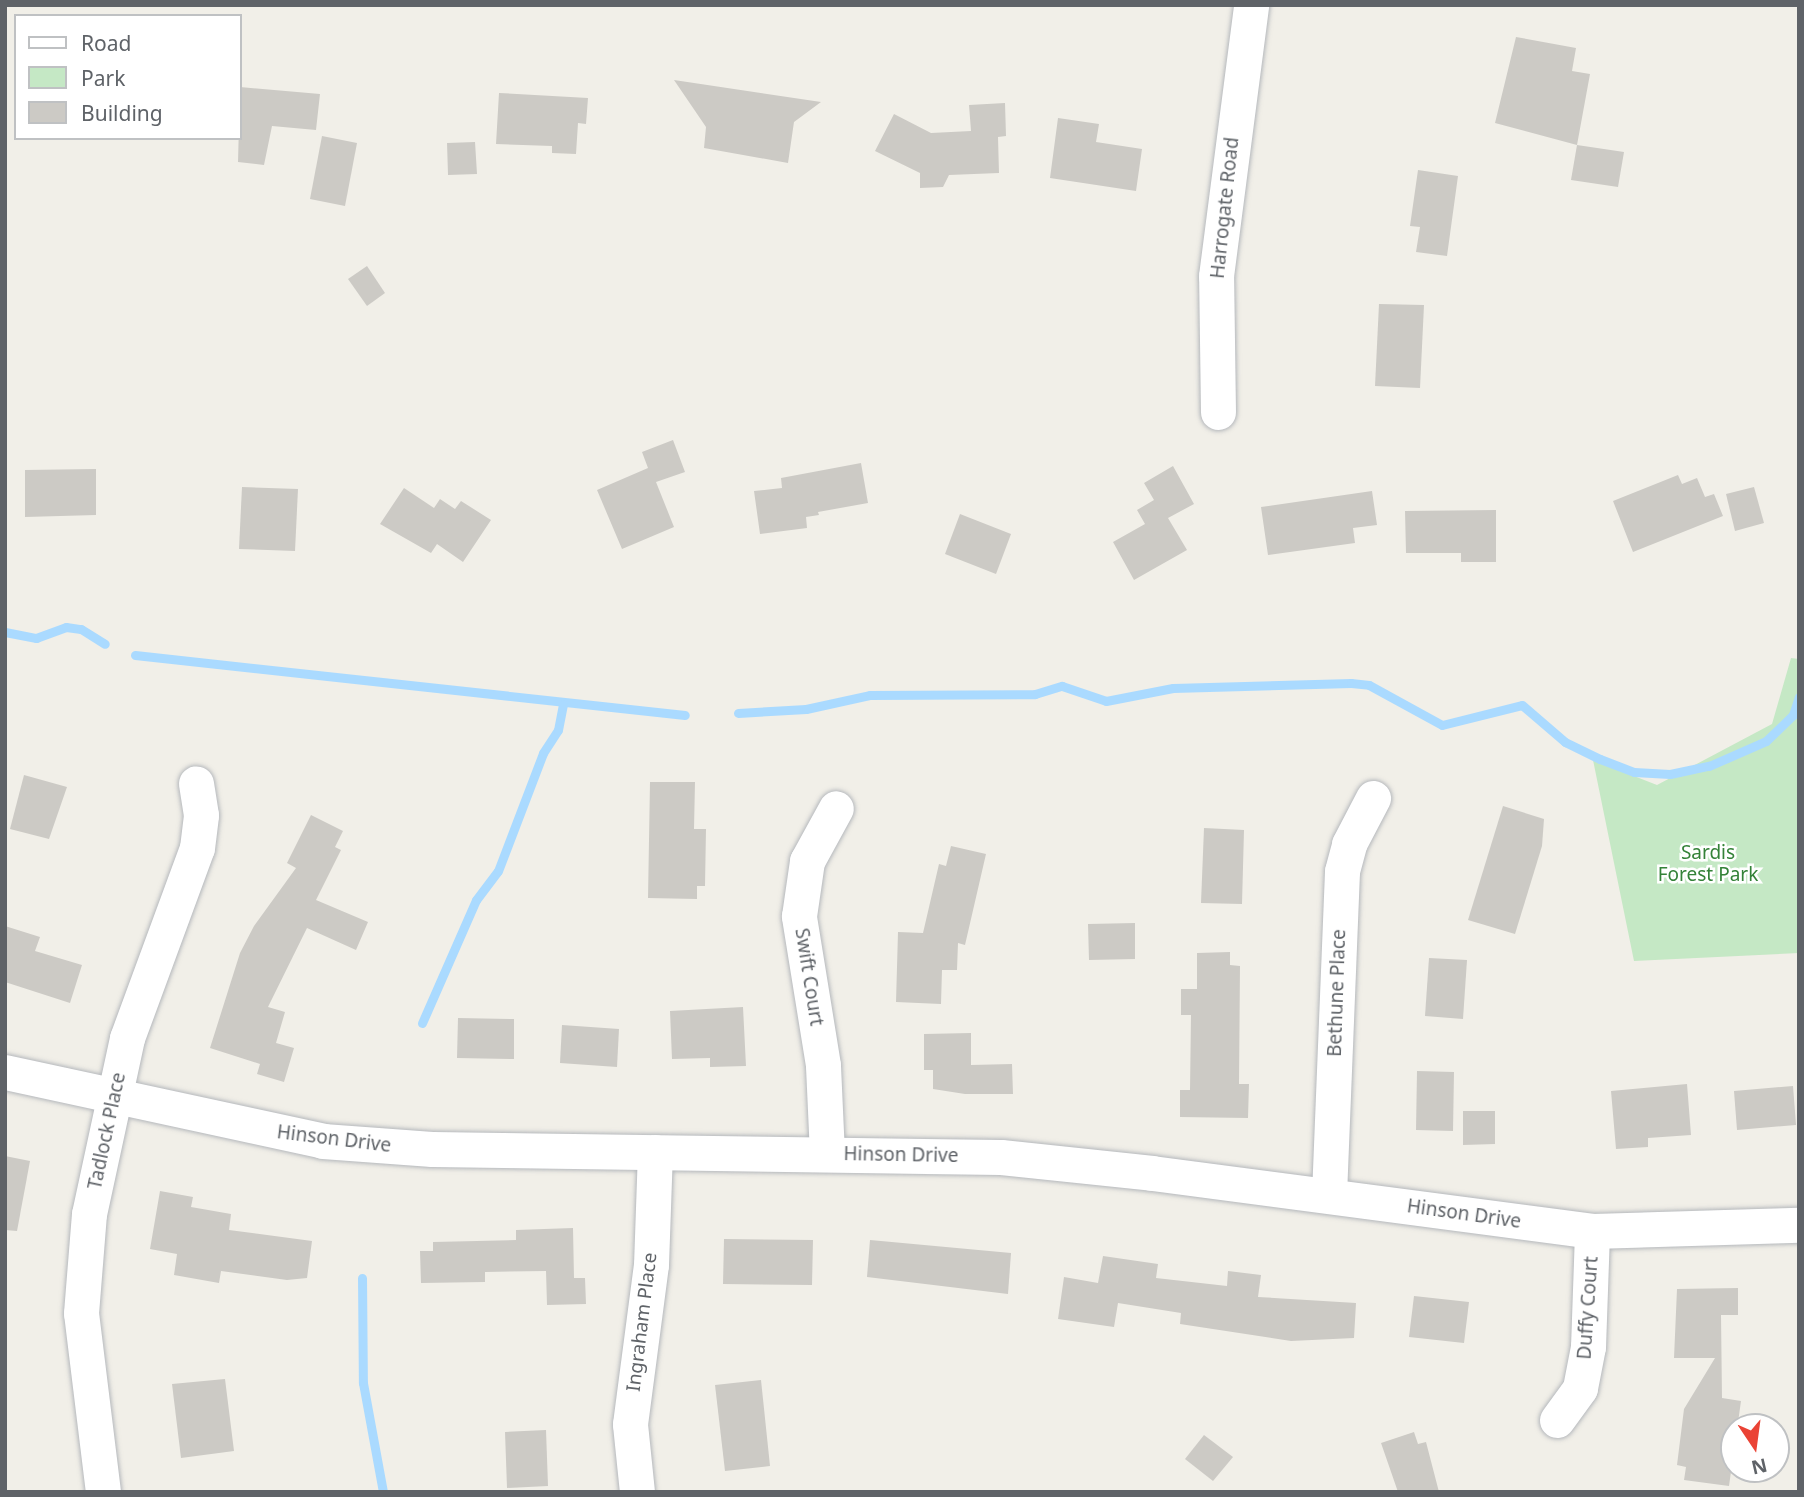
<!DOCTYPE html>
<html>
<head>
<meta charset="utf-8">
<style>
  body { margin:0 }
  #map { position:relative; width:1804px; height:1497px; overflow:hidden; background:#f1efe8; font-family:"Noto Sans",sans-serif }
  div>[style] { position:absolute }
  .green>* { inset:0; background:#c5e8c5 }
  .stream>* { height:9px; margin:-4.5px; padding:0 4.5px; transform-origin:4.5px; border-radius:4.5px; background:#aadaff }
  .building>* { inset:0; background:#cccac5 }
  .roads { filter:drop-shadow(0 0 2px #b5b8bc) drop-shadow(0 0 2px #b5b8bc) }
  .street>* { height:35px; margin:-17.5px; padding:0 17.5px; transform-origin:17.5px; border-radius:17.5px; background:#fff }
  span { translate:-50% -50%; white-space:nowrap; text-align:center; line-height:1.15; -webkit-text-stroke:5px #fff; paint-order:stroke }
  .street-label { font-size:19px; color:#5f6368 }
  .park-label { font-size:19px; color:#348238 }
  .frame { position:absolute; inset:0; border:7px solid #5f6368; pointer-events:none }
  .legend { position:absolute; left:14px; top:14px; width:228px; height:126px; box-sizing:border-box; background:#fff; border:2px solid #bfc1c3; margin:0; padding:9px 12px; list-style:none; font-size:21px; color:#5f6368 }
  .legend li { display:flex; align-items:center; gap:14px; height:35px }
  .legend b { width:35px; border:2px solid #bfc1c3 }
  .north { position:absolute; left:1720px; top:1413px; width:70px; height:70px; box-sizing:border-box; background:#fff; border:2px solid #bfc1c3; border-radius:50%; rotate:167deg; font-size:19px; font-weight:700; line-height:28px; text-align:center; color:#5f6368 }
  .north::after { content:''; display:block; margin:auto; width:24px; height:32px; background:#ea4335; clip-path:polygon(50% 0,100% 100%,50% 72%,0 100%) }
</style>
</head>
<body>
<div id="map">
  <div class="green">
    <i style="clip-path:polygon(1791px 658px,1799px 659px,1799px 953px,1634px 961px,1593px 760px,1657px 785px,1772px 724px)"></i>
  </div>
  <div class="stream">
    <i style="left:5px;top:632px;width:32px;rotate:11deg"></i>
    <i style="left:36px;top:638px;width:32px;rotate:-20deg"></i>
    <i style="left:66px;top:627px;width:15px;rotate:8deg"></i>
    <i style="left:81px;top:629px;width:28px;rotate:32deg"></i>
    <i style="left:135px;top:655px;width:553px;rotate:6.23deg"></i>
    <i style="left:738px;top:713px;width:68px;rotate:-3.4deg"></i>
    <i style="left:806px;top:709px;width:66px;rotate:-12.3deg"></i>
    <i style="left:870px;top:695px;width:165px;rotate:-0.3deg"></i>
    <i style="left:1035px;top:694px;width:28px;rotate:-17deg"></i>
    <i style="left:1062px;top:686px;width:46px;rotate:18.8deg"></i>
    <i style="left:1106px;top:701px;width:68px;rotate:-11deg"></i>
    <i style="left:1173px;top:688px;width:178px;rotate:-1.6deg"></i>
    <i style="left:1351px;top:683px;width:18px;rotate:6deg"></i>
    <i style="left:1369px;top:685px;width:83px;rotate:28.7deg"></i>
    <i style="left:1442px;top:725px;width:82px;rotate:-14deg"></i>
    <i style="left:1522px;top:705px;width:57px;rotate:40.7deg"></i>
    <i style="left:1565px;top:742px;width:39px;rotate:26deg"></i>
    <i style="left:1600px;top:759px;width:36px;rotate:21deg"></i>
    <i style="left:1634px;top:772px;width:36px;rotate:3deg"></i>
    <i style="left:1670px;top:774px;width:40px;rotate:-12deg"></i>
    <i style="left:1709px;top:766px;width:62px;rotate:-23.7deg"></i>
    <i style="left:1766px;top:741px;width:37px;rotate:-44deg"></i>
    <i style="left:1793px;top:715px;width:19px;rotate:-72deg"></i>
    <i style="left:422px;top:1023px;width:134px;rotate:-66.3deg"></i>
    <i style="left:476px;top:900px;width:36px;rotate:-53deg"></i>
    <i style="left:498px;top:871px;width:126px;rotate:-69.1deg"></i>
    <i style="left:543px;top:753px;width:27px;rotate:-57deg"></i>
    <i style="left:558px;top:730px;width:26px;rotate:-79deg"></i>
    <i style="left:362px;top:1278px;width:105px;rotate:89.5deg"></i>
    <i style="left:363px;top:1383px;width:111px;rotate:79.6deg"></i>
  </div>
  <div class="building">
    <i style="clip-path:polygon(1516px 37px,1576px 48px,1572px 71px,1590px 74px,1577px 145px,1495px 123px)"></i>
    <i style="clip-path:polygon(674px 80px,821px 102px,794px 122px,788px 163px,704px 148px,706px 127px)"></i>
    <i style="clip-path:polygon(240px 87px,320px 94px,316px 130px,272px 126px,264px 165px,238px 162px)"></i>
    <i style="clip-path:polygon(499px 93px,588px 98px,586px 124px,578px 123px,576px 154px,552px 153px,552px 146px,496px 144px)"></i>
    <i style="clip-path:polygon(1005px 103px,1006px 136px,998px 137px,999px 173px,949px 175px,943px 187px,920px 188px,920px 173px,875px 151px,894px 114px,931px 133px,971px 131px,969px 105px)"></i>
    <i style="clip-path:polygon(1058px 118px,1099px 124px,1096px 142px,1142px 149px,1136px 191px,1050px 178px)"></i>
    <i style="clip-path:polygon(322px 136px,357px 143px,345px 206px,310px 199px)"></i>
    <i style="clip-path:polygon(475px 142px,477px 174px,448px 175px,447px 143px)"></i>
    <i style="clip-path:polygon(1577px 145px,1624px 152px,1618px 187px,1571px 180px)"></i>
    <i style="clip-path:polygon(1418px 170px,1458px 176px,1447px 256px,1416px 252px,1420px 227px,1410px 226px)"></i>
    <i style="clip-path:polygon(367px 266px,385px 293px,367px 306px,348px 279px)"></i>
    <i style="clip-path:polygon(1379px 304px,1424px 305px,1420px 388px,1375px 386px)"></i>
    <i style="clip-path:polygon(673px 440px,685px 472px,656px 482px,674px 527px,622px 549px,597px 490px,648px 468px,642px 452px)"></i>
    <i style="clip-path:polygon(861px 463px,868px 503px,818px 512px,819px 515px,806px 517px,807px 528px,760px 534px,754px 491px,782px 488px,781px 478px)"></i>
    <i style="clip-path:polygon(1173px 466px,1194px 504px,1168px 518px,1187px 550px,1134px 580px,1113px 542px,1145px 524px,1137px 510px,1154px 500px,1144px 483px)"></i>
    <i style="clip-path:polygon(96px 469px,96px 515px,25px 517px,25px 470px)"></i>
    <i style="clip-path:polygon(1678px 475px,1682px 484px,1697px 478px,1705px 497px,1714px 494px,1723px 516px,1633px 552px,1613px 501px)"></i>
    <i style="clip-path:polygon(242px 487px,298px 489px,295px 551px,239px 549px)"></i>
    <i style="clip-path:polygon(1754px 487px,1764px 523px,1735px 531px,1726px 494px)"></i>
    <i style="clip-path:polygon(404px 488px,434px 508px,440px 499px,455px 509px,461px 501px,491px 520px,463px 562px,437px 544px,431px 553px,380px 524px)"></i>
    <i style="clip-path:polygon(1372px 491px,1377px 525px,1353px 528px,1355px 543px,1268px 555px,1261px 507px)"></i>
    <i style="clip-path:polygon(1496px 510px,1496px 562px,1461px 562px,1461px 553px,1406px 553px,1405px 511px)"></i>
    <i style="clip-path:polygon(960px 514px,1011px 534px,996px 574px,945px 554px)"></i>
    <i style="clip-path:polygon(24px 775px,67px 787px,49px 839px,10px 829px)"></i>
    <i style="clip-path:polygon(650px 782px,695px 782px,694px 829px,706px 829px,705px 886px,697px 886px,697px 899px,648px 898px)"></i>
    <i style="clip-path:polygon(1503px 806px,1544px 819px,1542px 846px,1515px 934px,1468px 920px)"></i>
    <i style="clip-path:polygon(311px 815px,343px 831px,335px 847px,341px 850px,316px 900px,368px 922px,356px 950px,307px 928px,268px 1007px,285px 1012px,276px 1043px,294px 1048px,284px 1082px,257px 1074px,260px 1064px,210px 1048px,240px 953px,254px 926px,296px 868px,287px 863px)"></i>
    <i style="clip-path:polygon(1204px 828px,1244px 830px,1242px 904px,1201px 903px)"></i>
    <i style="clip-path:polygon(951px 846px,986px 854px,965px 945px,958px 943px,957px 970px,942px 970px,941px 1004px,896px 1002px,898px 932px,923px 933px,939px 864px,946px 866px)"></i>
    <i style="clip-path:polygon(1135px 923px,1135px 959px,1089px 960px,1088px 924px)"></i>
    <i style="clip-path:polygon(5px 926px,40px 937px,35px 951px,82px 965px,70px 1003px,5px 982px)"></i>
    <i style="clip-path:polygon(1230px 952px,1230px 965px,1240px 966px,1239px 1084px,1249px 1084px,1248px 1118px,1180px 1117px,1180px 1090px,1190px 1090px,1191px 1015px,1181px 1015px,1181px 989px,1197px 989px,1197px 953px)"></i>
    <i style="clip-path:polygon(1429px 958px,1467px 960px,1463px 1019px,1425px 1016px)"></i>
    <i style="clip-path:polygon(743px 1007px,746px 1066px,710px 1067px,710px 1058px,672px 1059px,670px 1011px)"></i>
    <i style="clip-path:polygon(458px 1018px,514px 1019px,514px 1059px,457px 1058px)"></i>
    <i style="clip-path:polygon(562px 1025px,619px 1029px,617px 1067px,560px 1063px)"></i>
    <i style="clip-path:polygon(971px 1033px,971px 1065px,1012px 1064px,1013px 1094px,965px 1094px,933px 1089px,933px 1070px,924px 1070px,924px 1034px)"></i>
    <i style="clip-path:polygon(1417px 1071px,1454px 1072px,1453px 1131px,1416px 1130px)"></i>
    <i style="clip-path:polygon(1687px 1084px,1691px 1135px,1648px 1138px,1648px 1147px,1616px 1149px,1611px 1091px)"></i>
    <i style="clip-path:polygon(1793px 1086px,1796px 1125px,1737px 1130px,1734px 1091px)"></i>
    <i style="clip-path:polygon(1463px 1111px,1495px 1111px,1495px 1144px,1463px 1145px)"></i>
    <i style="clip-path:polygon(5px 1156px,30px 1161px,17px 1231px,5px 1230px)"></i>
    <i style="clip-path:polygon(160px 1191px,193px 1197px,191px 1207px,231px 1214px,229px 1230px,312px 1241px,307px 1278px,287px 1280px,221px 1271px,219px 1283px,174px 1275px,177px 1254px,150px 1249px)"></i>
    <i style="clip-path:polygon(573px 1228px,574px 1278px,585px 1278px,586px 1304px,547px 1305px,546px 1271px,485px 1272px,485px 1282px,421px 1283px,420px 1251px,433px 1251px,433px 1242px,516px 1240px,516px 1230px)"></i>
    <i style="clip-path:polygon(724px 1239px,813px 1240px,812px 1285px,723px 1284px)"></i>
    <i style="clip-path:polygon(870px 1240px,1011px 1253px,1008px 1294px,867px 1277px)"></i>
    <i style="clip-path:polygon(1103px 1256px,1158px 1264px,1156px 1278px,1227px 1286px,1228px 1271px,1261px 1275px,1258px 1297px,1356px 1303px,1354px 1338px,1291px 1341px,1180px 1324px,1181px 1313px,1118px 1303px,1114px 1327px,1058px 1319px,1064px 1277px,1098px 1283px)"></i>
    <i style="clip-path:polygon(1738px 1288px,1738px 1315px,1721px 1315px,1722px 1398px,1741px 1401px,1729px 1486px,1684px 1480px,1686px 1467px,1677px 1465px,1684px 1409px,1715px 1358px,1674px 1358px,1677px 1289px)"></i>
    <i style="clip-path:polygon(1414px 1296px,1469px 1302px,1464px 1343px,1409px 1337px)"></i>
    <i style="clip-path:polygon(225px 1379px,234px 1451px,181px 1458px,172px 1384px)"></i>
    <i style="clip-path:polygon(761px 1380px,770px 1466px,725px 1471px,715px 1385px)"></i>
    <i style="clip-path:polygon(546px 1430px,548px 1486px,507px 1488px,505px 1432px)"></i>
    <i style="clip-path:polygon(1414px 1432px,1418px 1444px,1426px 1442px,1439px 1492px,1398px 1492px,1381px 1443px)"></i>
    <i style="clip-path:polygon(1204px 1435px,1233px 1457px,1213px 1481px,1185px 1459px)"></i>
  </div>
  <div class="roads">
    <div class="street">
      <i style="left:1218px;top:412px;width:136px;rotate:-90.8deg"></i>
      <i style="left:1216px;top:276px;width:273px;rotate:-82.6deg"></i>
      <i style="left:5px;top:1072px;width:325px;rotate:12.2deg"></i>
      <i style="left:323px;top:1141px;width:109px;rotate:4.2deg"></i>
      <i style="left:432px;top:1149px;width:569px;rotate:0.81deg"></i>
      <i style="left:1001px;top:1157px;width:152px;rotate:6deg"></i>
      <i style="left:1152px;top:1173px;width:444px;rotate:7.5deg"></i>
      <i style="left:1592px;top:1231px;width:207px;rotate:-1.7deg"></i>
      <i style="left:827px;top:1154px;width:89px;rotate:-92.6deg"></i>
      <i style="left:823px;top:1065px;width:151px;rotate:-99.2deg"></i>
      <i style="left:799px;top:916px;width:56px;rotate:-81.7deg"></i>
      <i style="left:807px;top:861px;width:60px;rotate:-61.3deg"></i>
      <i style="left:1329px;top:1195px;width:324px;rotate:-87.7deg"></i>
      <i style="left:1342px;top:871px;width:28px;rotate:-75deg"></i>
      <i style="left:1349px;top:844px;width:52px;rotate:-62.4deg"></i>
      <i style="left:1557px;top:1420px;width:39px;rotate:-54deg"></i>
      <i style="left:1580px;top:1388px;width:42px;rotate:-79deg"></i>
      <i style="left:1588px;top:1347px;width:116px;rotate:-88deg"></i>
      <i style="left:103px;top:1492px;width:180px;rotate:-97deg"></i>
      <i style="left:81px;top:1313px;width:99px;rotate:-85.4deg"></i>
      <i style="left:89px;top:1214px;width:180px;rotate:-77.8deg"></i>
      <i style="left:127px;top:1038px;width:202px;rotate:-69.8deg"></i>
      <i style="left:197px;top:848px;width:33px;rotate:-83deg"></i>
      <i style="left:201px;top:815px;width:32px;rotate:-99deg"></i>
      <i style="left:637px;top:1492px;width:68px;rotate:-95.9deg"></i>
      <i style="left:630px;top:1424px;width:160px;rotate:-82.5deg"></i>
      <i style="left:651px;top:1265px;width:113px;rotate:-88deg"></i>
    </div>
  </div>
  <div class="street-label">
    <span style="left:1225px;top:208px;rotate:-84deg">Harrogate Road</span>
    <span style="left:809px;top:977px;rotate:81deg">Swift Court</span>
    <span style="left:1337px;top:993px;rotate:-88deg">Bethune Place</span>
    <span style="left:107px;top:1131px;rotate:-78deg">Tadlock Place</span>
    <span style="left:334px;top:1139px;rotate:7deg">Hinson Drive</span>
    <span style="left:901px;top:1155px;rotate:1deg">Hinson Drive</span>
    <span style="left:1464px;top:1214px;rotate:8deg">Hinson Drive</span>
    <span style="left:1588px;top:1308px;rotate:-86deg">Duffy Court</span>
    <span style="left:642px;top:1322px;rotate:-83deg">Ingraham Place</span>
  </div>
  <div class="park-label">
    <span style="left:1708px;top:864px">Sardis<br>Forest Park</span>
  </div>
  <div class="frame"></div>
  <ul class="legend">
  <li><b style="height:9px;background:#fff"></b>Road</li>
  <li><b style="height:19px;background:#c5e8c5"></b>Park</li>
  <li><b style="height:19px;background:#cccac5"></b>Building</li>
  </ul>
  <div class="north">N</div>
</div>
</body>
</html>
